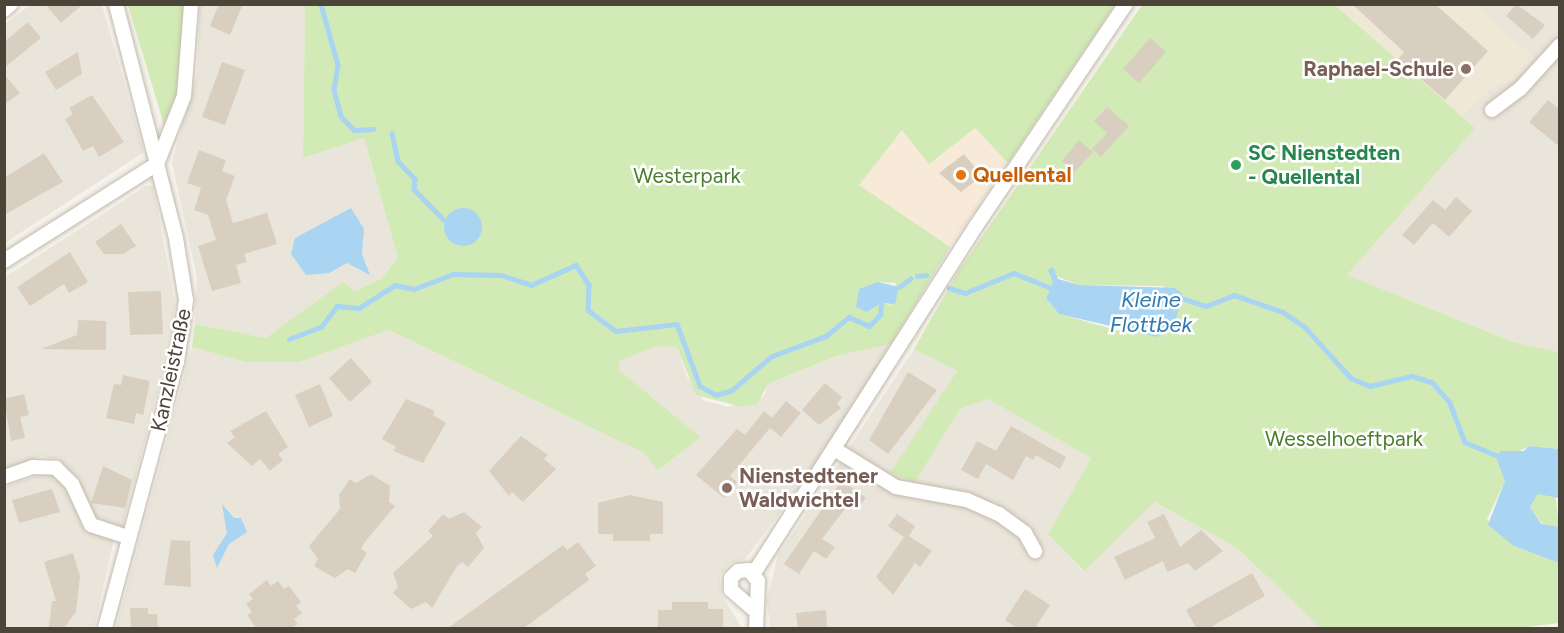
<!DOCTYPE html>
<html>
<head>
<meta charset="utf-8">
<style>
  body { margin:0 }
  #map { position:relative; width:1564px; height:633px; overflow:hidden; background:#f6f3ec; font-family:Figtree,sans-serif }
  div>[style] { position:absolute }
  .residential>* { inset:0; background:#eae5da }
  .commercial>* { inset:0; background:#f7ead8 }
  .education>* { inset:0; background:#efe8d6 }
  .green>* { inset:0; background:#d2eab5 }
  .water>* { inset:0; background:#a9d4f2 }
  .round { border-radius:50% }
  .stream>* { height:4.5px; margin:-2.25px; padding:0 2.25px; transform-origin:2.25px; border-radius:2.25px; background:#a9d4f2 }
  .building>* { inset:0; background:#d8cfc1 }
  .roads { filter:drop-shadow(0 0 2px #c2bbae) drop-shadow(0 0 2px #c2bbae) }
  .minor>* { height:14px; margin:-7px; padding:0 7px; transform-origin:7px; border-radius:7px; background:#fff }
  .dots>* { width:16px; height:16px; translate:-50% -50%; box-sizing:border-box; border:3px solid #fff; border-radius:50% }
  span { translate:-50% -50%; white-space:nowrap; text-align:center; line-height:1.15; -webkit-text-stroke:5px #fff; paint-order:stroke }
  .education-label { font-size:21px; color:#785e54; font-weight:700 }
  .right { translate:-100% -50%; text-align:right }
  .left { translate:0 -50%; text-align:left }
  .leisure-label { font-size:21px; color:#27864d; font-weight:700 }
  .food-label { font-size:21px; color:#c56008; font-weight:700 }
  .park-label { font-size:21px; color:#4a7f2a }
  .street-label { font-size:21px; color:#4b4439 }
  .water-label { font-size:22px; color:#2e7ab2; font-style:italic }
  .frame { position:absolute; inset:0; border:6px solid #4b4439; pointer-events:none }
</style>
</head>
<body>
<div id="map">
  <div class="residential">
    <i style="clip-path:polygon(30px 5px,102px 5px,144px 152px,5px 243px,4px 25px)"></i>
    <i style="clip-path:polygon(200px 5px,305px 5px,303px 158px,364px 138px,398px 258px,381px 279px,301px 314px,266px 338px,195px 324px,197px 278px,172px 163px,197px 74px)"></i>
    <i style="clip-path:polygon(1476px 5px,1559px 5px,1559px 352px,1513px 342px,1346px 275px,1474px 128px,1461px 116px,1495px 84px,1513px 81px,1533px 58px)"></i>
    <i style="clip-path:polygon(146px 186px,153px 186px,175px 303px,170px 346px,122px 527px,92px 516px,79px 482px,59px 459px,41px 456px,5px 470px,5px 277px)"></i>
    <i style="clip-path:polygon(389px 330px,644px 453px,659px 471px,699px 437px,619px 370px,619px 361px,657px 345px,677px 347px,687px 377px,703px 400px,728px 407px,764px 396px,768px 384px,836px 356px,891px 344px,823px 456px,745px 559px,730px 563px,720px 576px,721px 594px,742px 628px,116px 628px,192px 347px,245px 362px,299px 362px)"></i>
    <i style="clip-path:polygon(914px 349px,957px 371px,890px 474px,915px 481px,960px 409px,988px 399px,1091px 458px,1048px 534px,1083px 571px,1155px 502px,1237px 548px,1321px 628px,770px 628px,767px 600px,778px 556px)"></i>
    <i style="clip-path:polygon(42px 474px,53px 474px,66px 486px,87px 530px,114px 539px,94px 628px,5px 628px,5px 487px)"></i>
  </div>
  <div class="commercial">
    <i style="clip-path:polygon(975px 128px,1008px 163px,950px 247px,858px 185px,902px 129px)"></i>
  </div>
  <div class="education">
    <i style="clip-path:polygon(1335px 5px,1476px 5px,1534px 58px,1513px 81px,1495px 84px,1461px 116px)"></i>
  </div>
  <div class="green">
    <i style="clip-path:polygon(128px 5px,185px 5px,179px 91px,164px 125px)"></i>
    <i style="clip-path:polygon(evenodd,305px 5px,1115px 5px,1008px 163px,975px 128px,929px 164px,902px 130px,859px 185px,950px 247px,891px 344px,836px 356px,768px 384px,757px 404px,742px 407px,696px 395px,677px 347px,657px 346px,619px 361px,619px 370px,700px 437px,658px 471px,644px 453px,389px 330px,299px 362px,245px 362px,192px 347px,195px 324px,266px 338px,343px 282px,354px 291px,381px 279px,398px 258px,364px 138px,303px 158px,305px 5px,878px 282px,896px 283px,890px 305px,881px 303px,867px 312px,878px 282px)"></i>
    <i style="clip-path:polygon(evenodd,1142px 5px,1335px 5px,1475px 128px,1347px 275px,1513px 342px,1559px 352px,1559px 449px,1530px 446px,1516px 452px,1503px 466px,1505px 481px,1487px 519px,1514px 546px,1559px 563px,1559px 623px,1518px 628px,1321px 628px,1237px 548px,1155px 502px,1084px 571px,1048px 534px,1091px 458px,988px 399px,960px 409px,915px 482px,890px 473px,957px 371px,914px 349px,958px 272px,1142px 5px,1056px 276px,1079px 285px,1164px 286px,1134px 335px,1059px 314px,1046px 298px,1056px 276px)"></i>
    <i style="clip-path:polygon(1555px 493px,1559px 527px,1553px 528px,1542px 524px,1530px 507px,1538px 494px)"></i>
  </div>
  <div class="water">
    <i class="round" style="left:444px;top:208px;width:38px;height:38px"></i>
    <i style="clip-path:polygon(351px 208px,364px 229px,362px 254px,370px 275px,347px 263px,329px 273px,306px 275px,291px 254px,295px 238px)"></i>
    <i style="clip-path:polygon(1053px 267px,1058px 279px,1079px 285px,1175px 288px,1182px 294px,1176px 320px,1158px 337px,1059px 314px,1046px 298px,1053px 282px,1048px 270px)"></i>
    <i style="clip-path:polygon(878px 282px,899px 287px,895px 304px,881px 303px,867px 312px,856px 307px,859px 289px)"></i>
    <i style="clip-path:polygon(1529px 446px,1559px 449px,1559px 498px,1538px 494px,1530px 507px,1541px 524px,1559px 527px,1559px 563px,1514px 546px,1488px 525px,1505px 481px,1497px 460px,1500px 451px,1524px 451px)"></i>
    <i style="clip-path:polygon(222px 504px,234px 518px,241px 518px,247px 532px,229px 544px,217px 568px,213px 555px,227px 533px)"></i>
  </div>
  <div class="stream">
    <i style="left:321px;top:4px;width:63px;rotate:74.4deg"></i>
    <i style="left:338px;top:65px;width:25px;rotate:99deg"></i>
    <i style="left:334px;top:90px;width:27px;rotate:75deg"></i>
    <i style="left:341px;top:116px;width:19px;rotate:47deg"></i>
    <i style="left:354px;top:130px;width:19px;rotate:-3deg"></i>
    <i style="left:392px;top:133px;width:29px;rotate:78deg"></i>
    <i style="left:398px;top:161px;width:25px;rotate:47deg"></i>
    <i style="left:415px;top:179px;width:10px;rotate:96deg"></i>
    <i style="left:414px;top:189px;width:43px;rotate:45.9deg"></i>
    <i style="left:917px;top:276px;width:9px;rotate:-6deg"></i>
    <i style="left:899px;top:287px;width:14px;rotate:-36deg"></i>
    <i style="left:949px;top:288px;width:17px;rotate:17deg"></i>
    <i style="left:965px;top:293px;width:53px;rotate:-22.2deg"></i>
    <i style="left:1014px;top:273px;width:37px;rotate:22deg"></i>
    <i style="left:1181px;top:298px;width:26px;rotate:18deg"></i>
    <i style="left:1206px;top:306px;width:30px;rotate:-21deg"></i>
    <i style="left:1234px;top:295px;width:52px;rotate:19.1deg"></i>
    <i style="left:1283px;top:312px;width:25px;rotate:34deg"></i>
    <i style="left:1304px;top:326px;width:70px;rotate:47.9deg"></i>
    <i style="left:1351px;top:378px;width:21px;rotate:23deg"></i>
    <i style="left:1370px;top:386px;width:43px;rotate:-13.4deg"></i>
    <i style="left:1412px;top:376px;width:21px;rotate:17deg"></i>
    <i style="left:1432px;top:382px;width:28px;rotate:49deg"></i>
    <i style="left:1450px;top:403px;width:42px;rotate:69deg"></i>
    <i style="left:1465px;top:442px;width:36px;rotate:23deg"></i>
    <i style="left:289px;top:339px;width:34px;rotate:-21deg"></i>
    <i style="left:321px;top:327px;width:26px;rotate:-53deg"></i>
    <i style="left:337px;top:306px;width:22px;rotate:5deg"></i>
    <i style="left:359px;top:308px;width:43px;rotate:-32.6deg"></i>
    <i style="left:395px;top:285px;width:19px;rotate:12deg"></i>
    <i style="left:414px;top:289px;width:42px;rotate:-21deg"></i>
    <i style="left:453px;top:274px;width:48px;rotate:1.2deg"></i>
    <i style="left:501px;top:275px;width:32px;rotate:18deg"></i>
    <i style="left:531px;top:285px;width:49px;rotate:-24deg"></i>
    <i style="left:576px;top:265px;width:24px;rotate:57deg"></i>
    <i style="left:589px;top:285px;width:25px;rotate:92deg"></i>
    <i style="left:588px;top:310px;width:35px;rotate:37deg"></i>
    <i style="left:616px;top:331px;width:61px;rotate:-6.5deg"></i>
    <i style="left:677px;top:324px;width:66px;rotate:69.6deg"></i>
    <i style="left:700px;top:386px;width:18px;rotate:29deg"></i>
    <i style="left:716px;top:395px;width:17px;rotate:-17deg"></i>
    <i style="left:732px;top:390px;width:52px;rotate:-40.4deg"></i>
    <i style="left:772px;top:356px;width:58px;rotate:-20.3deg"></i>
    <i style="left:826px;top:336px;width:30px;rotate:-40deg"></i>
    <i style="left:849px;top:317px;width:22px;rotate:24deg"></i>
    <i style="left:869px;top:326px;width:16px;rotate:-45deg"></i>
    <i style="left:880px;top:315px;width:12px;rotate:-85deg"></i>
  </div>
  <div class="building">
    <i style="clip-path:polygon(45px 4px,83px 4px,61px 23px)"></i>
    <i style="clip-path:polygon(219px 4px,243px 4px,230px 35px,210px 26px)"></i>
    <i style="clip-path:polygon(1352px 4px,1435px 4px,1488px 51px,1445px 100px,1398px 59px,1404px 52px)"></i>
    <i style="clip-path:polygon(1516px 4px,1545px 25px,1533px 39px,1506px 16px)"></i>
    <i style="clip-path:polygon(28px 22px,41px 38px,4px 68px,4px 42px)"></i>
    <i style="clip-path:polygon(1150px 38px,1166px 52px,1139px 83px,1123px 69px)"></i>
    <i style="clip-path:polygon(78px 52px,82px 74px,56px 90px,45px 72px)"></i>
    <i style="clip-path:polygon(222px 62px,245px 70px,225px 125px,202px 117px)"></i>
    <i style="clip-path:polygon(4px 74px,20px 93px,4px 105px)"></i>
    <i style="clip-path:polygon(92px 95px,124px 142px,99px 157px,93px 146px,83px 151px,65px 119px,73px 114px,69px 108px)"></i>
    <i style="clip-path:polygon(1548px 100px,1560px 109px,1560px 147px,1529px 122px)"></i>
    <i style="clip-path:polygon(1107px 107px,1129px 126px,1101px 157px,1092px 149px,1107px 133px,1094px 121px)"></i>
    <i style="clip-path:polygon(1079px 140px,1093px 152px,1075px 172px,1062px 161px)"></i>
    <i style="clip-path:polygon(199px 150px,226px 160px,222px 171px,235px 176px,226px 200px,233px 223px,267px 213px,277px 244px,244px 254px,247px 262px,236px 265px,241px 283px,212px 291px,198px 246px,216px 240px,208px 215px,194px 210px,201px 188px,187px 183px)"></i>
    <i style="clip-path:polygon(44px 153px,63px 182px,4px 215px,4px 178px)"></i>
    <i style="clip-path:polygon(964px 154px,982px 176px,961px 192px,939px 173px)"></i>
    <i style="clip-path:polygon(1456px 197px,1472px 211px,1449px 237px,1433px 223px,1414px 245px,1402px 235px,1433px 200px,1445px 210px)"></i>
    <i style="clip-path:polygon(121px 224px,136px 246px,123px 254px,104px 254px,95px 242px)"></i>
    <i style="clip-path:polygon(70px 252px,88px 282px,69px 293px,64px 284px,30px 306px,17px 287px)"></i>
    <i style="clip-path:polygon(161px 291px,163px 334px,130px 335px,128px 292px)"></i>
    <i style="clip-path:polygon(78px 320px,106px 321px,106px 350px,41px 349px,77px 335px)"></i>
    <i style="clip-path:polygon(351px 358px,372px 382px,350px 402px,329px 378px)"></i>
    <i style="clip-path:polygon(908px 372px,937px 390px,888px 454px,869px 440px)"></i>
    <i style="clip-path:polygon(123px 375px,150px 381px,143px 415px,136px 413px,134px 424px,106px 418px,114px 384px,121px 385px)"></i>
    <i style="clip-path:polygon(825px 383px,842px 397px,837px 404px,841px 408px,819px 425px,802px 410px)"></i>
    <i style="clip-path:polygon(320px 384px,333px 416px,309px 427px,295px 395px)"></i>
    <i style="clip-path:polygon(24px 394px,29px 415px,20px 417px,25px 438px,11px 441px,4px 399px)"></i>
    <i style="clip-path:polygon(406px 399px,435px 411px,433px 415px,446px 423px,423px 463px,393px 451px,396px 447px,382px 439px)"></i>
    <i style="clip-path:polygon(786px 401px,801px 413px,781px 437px,770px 428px,730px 476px,737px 482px,724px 498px,696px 475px,737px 429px,745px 435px,764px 411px,772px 418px)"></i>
    <i style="clip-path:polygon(266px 411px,288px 447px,278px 454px,283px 460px,270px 471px,260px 459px,252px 466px,227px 443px,235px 437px,230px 431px)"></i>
    <i style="clip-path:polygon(1011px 426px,1066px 457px,1060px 469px,1036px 455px,1033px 460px,1026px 456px,1013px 480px,986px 464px,978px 479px,961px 470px,977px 441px,996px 451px)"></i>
    <i style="clip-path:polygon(521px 436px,548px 455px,544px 459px,556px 469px,523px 502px,512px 492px,509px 496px,489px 471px)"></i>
    <i style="clip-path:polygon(103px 466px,132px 480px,125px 508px,91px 503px)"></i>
    <i style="clip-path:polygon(371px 474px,390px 486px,389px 502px,395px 506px,364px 543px,361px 549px,367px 553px,355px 573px,348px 569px,335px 578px,314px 566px,318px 559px,309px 546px,340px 509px,339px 495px,350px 479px,356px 483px)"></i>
    <i style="clip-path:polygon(842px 480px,866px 498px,858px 507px,851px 501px,822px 539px,835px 547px,826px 559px,814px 551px,799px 574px,784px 564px)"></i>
    <i style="clip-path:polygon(52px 489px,60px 512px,19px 523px,12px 500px)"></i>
    <i style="clip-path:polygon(752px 492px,764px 501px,756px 511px,744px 502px)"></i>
    <i style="clip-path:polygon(630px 495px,663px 502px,663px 534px,650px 534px,650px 541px,613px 541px,613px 534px,598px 534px,598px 503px)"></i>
    <i style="clip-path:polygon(464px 512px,482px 527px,476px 533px,484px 548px,468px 567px,462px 562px,457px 566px,432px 608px,426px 602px,411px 609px,393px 593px,398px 587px,393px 573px,433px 536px,428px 531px,443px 514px,449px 519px)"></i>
    <i style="clip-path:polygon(897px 514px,915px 526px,909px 536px,932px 551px,920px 567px,915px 563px,893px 595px,876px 577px,904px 537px,888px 526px)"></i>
    <i style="clip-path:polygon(1164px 514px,1180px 547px,1201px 530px,1223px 551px,1195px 571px,1188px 563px,1167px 572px,1163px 561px,1125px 580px,1114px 557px,1155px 538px,1147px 522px)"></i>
    <i style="clip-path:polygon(171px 540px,190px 541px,191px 587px,164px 585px)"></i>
    <i style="clip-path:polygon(578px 542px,596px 566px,585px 574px,589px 580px,524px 628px,448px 628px,563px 545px,567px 550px)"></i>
    <i style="clip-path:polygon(73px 553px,80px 576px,76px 612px,64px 628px,49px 627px,52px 601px,56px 601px,44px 562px)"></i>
    <i style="clip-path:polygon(1252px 573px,1265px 596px,1209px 628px,1196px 628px,1186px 610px)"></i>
    <i style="clip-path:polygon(267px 580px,271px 586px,278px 581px,284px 589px,289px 586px,301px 602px,296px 606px,302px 613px,294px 619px,298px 624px,291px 628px,256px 628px,247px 615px,252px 612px,246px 604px,253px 599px,249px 594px)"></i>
    <i style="clip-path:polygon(1025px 589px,1050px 605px,1035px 628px,1017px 628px,1005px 620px)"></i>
    <i style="clip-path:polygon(672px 602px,708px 602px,708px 609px,723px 609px,723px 628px,658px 628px,658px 610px,672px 610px)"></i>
    <i style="clip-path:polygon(130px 608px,148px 608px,148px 614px,157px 614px,158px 628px,131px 628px)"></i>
    <i style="clip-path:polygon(826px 610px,827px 628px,798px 628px,796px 613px)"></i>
  </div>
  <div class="roads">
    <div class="minor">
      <i style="left:4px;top:10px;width:9px;rotate:-41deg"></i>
      <i style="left:1492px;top:110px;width:35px;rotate:-37deg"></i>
      <i style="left:1520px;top:89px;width:59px;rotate:-47.7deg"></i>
      <i style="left:4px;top:261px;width:181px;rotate:-32.4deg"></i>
      <i style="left:157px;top:164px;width:73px;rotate:-68.3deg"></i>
      <i style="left:184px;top:96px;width:92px;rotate:-85.6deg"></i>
      <i style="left:836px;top:450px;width:70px;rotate:31.7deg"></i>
      <i style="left:896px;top:487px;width:72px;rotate:10.4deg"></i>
      <i style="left:967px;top:500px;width:35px;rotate:24deg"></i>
      <i style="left:999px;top:514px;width:32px;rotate:36deg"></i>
      <i style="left:1025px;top:533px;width:21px;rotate:61deg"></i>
      <i style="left:4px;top:477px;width:31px;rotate:-19deg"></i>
      <i style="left:33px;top:467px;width:23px;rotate:2deg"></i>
      <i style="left:56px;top:468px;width:23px;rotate:45deg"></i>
      <i style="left:72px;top:484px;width:45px;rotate:65.1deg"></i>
      <i style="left:91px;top:525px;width:39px;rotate:18deg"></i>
      <i style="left:754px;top:573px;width:412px;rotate:-57.4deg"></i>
      <i style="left:976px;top:226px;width:268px;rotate:-56deg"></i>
      <i style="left:753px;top:609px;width:29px;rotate:-139deg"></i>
      <i style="left:731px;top:590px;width:12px;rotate:-90deg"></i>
      <i style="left:731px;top:578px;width:10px;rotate:-45deg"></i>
      <i style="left:738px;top:571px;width:11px;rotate:-5deg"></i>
      <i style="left:749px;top:570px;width:14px;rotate:51deg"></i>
      <i style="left:758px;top:581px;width:47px;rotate:92.4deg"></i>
      <i style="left:105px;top:628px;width:276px;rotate:-74.9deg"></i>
      <i style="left:177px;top:362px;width:63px;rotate:-81.7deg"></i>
      <i style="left:186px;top:300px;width:63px;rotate:-99.2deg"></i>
      <i style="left:176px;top:238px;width:242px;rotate:-104.4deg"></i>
    </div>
  </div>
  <div class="dots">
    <i style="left:1466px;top:69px;background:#8d6e63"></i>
    <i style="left:1236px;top:165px;background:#2e9e5b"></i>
    <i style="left:961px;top:175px;background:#e8710a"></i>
    <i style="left:727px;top:488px;background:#8d6e63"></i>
  </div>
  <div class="education-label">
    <span class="right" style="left:1454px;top:69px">Raphael-Schule</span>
    <span class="left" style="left:739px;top:488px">Nienstedtener<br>Waldwichtel</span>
  </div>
  <div class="leisure-label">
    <span class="left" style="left:1248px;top:165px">SC Nienstedten<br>- Quellental</span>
  </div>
  <div class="food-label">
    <span class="left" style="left:973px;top:175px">Quellental</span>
  </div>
  <div class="park-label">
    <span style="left:687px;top:176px">Westerpark</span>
    <span style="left:1344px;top:439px">Wesselhoeftpark</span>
  </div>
  <div class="street-label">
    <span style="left:171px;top:370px;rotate:-78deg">Kanzleistraße</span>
  </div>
  <div class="water-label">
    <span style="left:1151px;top:312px">Kleine<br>Flottbek</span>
  </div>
  <div class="frame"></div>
</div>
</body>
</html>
